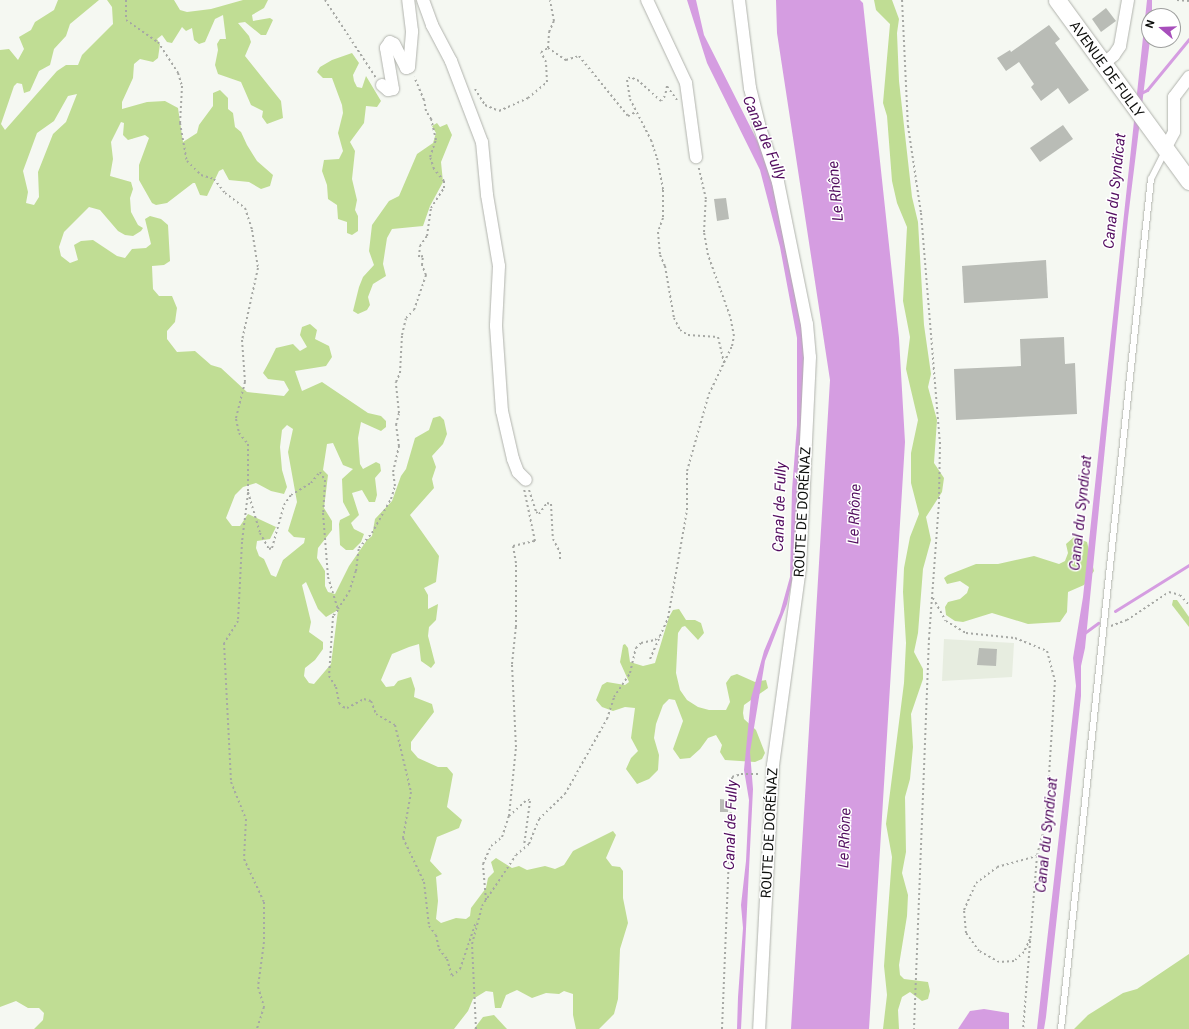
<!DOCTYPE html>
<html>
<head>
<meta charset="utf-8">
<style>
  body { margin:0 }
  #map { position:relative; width:1189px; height:1029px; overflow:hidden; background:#f5f8f2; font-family:Roboto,sans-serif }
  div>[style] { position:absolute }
  .built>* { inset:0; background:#e7ede0 }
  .green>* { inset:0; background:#c0dd94 }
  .water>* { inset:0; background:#d59de1 }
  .stream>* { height:3px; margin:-1.5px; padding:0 1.5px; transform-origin:1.5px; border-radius:1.5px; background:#d59de1 }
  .building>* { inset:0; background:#b9bcb6 }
  .path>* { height:2px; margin-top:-1px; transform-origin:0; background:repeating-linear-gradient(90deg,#a6a8a4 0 2px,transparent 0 5px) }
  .roads { filter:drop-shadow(0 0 1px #b1b3ad) drop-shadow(0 0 1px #b1b3ad) }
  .lane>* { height:6px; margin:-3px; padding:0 3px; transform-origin:3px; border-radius:3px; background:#fff }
  .street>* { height:12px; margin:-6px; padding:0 6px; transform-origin:6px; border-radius:6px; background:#fff }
  .secondary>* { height:17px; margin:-8.5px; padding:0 8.5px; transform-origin:8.5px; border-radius:8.5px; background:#fff }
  span { translate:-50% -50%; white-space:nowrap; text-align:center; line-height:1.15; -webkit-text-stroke:3px #fff; paint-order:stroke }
  .street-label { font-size:14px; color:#0d0e0c }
  .water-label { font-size:15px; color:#520c5f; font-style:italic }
  .north { position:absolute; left:1141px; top:8px; width:40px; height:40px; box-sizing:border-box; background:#fff; border:1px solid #9e9f9e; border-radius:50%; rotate:289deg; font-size:11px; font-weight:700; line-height:16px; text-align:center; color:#0d0e0c }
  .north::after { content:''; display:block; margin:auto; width:14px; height:18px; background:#a74ebb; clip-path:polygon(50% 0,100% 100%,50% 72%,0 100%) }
</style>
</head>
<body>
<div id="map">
  <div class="built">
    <i style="clip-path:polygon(944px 639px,1014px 643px,1012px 677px,942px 681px)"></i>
  </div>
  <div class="green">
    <i style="clip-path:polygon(evenodd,58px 0,99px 0,70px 24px,66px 36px,54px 49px,50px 65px,39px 71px,30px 91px,24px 93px,22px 84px,17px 83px,14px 86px,1px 124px,5px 130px,57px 71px,66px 65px,78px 65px,82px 55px,113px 24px,112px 7px,107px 0,174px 0,180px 10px,187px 12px,211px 9px,243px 0,268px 0,264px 8px,252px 15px,253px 21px,270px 18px,273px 20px,266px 35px,261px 35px,245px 22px,238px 23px,249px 36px,251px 42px,245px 56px,281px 101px,283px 118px,267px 124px,262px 117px,263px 111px,251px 105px,241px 82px,218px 74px,215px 65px,218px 50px,217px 44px,220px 39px,226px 39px,223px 15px,215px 19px,205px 42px,199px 44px,194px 40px,192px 28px,186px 31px,182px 27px,172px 43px,167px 42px,162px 35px,157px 39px,160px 44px,158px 58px,153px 62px,140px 59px,134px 64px,133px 78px,122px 102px,122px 109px,147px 102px,165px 101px,178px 108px,183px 142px,197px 133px,199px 125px,213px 106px,213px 93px,220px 90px,228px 98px,228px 109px,233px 113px,235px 127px,241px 132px,247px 145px,257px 161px,273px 175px,270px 186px,261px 189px,249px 182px,229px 180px,223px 169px,219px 171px,207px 196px,200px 195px,195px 183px,193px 183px,167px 203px,156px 205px,152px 203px,139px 180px,139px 165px,149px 138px,145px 135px,128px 140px,123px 135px,124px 123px,121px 122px,111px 142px,113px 159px,110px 176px,131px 182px,133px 189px,130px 198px,131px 212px,138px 225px,143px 228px,141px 231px,133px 236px,125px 235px,118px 231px,100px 210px,89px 207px,64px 232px,59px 247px,61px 256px,70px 263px,78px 260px,74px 245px,81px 241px,93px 240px,117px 256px,125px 258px,132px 249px,146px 248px,151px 244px,145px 219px,150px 216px,161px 219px,168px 225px,170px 261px,164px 265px,152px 266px,153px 289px,159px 296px,172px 296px,177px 308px,175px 322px,167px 331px,167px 339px,177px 352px,195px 351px,211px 365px,221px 368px,247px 392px,284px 396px,289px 390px,284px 381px,268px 379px,263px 373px,269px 362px,276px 348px,293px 344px,300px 351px,307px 347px,300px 335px,302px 327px,310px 324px,317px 330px,315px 339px,329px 346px,332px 357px,326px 366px,295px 371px,302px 391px,322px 382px,368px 413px,381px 416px,386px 421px,386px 427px,381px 431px,361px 422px,358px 438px,360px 464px,363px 469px,376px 462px,380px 464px,381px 471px,375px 478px,377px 495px,375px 502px,369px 502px,362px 490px,352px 493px,359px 515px,351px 523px,354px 529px,364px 534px,361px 542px,353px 550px,346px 550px,340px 545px,339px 524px,340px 520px,350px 515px,343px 502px,342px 479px,353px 469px,343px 465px,333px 443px,327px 444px,323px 470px,328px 475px,324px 508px,332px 521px,332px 530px,318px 548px,317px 558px,325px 571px,325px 586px,328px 592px,335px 594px,349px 566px,367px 540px,372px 536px,375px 519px,392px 501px,401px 476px,406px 469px,415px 438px,429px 430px,433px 418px,440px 416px,444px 420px,447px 434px,443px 444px,432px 456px,436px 467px,432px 479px,434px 488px,410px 515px,439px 556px,436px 582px,424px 588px,428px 595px,428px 609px,438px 604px,436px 620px,429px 627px,428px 636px,435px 663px,431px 668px,421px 661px,419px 644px,409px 647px,392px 654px,381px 680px,386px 687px,394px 686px,398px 681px,411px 677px,415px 689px,414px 697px,432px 704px,434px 712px,411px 742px,411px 750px,418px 758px,438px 767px,447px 767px,453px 774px,447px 807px,462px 820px,459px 828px,437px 837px,430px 861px,442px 874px,436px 877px,438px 901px,436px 919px,441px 923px,456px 918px,466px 919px,470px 916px,471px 908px,486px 888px,488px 878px,494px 872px,491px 862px,496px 858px,512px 868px,519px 866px,527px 870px,545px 866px,555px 869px,564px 865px,573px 851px,613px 831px,616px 835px,606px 858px,612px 866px,620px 867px,623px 871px,623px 898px,628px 923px,620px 949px,618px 999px,614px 1014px,599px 1029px,576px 1029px,573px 1015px,573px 994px,564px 991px,559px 994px,546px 993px,532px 998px,517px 990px,506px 995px,501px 1008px,495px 1008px,493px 992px,486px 991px,473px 999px,468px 1011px,454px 1029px,34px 1029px,43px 1020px,44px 1013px,39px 1008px,28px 1008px,16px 1001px,0 1007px,0 50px,9px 49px,18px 60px,24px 49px,19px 37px,31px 30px,35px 22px,54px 10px,58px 0,77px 94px,66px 122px,53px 134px,38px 172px,39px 197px,34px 205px,26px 203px,28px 192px,23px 171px,37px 133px,54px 121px,68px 96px,77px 94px,58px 0,287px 425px,293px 429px,288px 452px,297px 502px,288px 531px,294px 537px,305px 538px,304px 543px,283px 560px,276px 577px,271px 575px,264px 559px,259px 556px,256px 548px,257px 541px,270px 539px,276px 527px,248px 514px,240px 526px,232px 526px,226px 518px,235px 495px,243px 487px,256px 483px,271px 491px,284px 494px,287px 487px,282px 470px,280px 447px,282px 430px,287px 425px,58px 0,306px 582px,318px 609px,326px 617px,338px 610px,331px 664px,314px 684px,309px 683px,304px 676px,305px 668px,315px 660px,323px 649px,323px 642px,309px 632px,311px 622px,302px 585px,306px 582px)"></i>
    <i style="clip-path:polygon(874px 0,892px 0,899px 19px,897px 33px,899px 81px,912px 197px,918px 222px,924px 325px,931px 374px,928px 387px,937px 420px,934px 463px,944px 478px,942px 492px,926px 517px,931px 540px,923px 569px,918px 633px,914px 652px,923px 669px,923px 679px,911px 714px,913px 747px,910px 779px,905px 797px,906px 852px,902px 873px,908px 895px,907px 916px,899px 965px,900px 975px,904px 979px,928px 982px,930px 991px,928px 999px,922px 1001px,910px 992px,902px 997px,898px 1010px,899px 1029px,883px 1029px,887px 995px,884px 966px,892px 857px,886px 824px,904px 683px,906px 643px,903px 592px,904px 568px,910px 537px,919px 514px,911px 483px,911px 453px,918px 420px,906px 369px,910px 337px,903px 301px,907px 227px,897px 203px,892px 181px,887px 116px,883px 103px,890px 24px,876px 10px)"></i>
    <i style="clip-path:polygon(352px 53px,359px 63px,353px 75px,354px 81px,357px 87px,362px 88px,366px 76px,381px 101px,377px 107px,366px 106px,364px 123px,350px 142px,355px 151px,352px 179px,357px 200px,355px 210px,358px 216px,358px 231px,352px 235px,347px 233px,347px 222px,338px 219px,337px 205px,328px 199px,327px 185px,322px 171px,324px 160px,339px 159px,343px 151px,338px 133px,343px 113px,342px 105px,332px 78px,323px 78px,317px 72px,320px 67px,332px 60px)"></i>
    <i style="clip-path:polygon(437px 123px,440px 127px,447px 124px,452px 135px,441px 162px,443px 182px,430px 206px,423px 226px,392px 229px,387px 238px,383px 264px,386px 276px,373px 284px,368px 297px,370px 305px,367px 310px,358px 314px,353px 311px,359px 287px,363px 277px,374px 265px,369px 251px,372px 225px,389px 201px,399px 196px,417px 154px,433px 143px,436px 133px,432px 126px)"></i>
    <i style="clip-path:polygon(1074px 537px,1087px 542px,1094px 571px,1084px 585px,1068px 592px,1067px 612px,1060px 622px,1028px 624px,992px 613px,963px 622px,955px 621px,946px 615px,945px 607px,948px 602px,960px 599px,967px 593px,969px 587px,960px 581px,947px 584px,944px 578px,948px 575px,976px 564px,998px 564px,1034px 556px,1059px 564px,1065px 561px,1068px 553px,1066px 544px)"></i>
    <i style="clip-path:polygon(1173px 600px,1177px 600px,1189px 617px,1189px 627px,1172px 605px)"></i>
    <i style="clip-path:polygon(679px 609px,686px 620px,695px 620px,701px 623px,704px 633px,698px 640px,685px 626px,682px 627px,678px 633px,676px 673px,680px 690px,687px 700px,698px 707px,709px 710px,726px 710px,730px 702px,726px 683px,731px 676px,737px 674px,755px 682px,766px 680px,768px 688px,744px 705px,743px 713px,744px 719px,756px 730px,765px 753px,762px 759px,755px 762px,725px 760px,720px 752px,722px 745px,716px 735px,708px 738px,700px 749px,690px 758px,680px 759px,673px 749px,683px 721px,675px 700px,669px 699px,663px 705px,656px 724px,654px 738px,659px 755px,658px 770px,649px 779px,637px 784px,626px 769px,631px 758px,638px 751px,631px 738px,635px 708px,625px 707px,613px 711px,602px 707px,596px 700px,602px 685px,607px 682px,625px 685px,629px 682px,620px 662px,623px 645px,625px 644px,628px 648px,630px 662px,643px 666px,655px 663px,669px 617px,673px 610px)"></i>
    <i style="clip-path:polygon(1189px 954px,1189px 1029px,1074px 1029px,1088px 1015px,1123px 993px,1137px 989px)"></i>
    <i style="clip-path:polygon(494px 1015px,507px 1029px,474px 1029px,483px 1017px)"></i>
  </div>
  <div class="water">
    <i style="clip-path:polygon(687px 0,696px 0,704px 35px,768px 162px,805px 342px,795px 567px,787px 604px,765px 661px,750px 752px,753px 789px,741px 1029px,737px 1029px,738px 997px,743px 928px,741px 905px,746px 861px,749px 800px,744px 770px,751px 698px,764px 651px,780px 613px,790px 577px,792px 490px,797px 425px,797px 338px,780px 247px,760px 170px,707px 63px)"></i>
    <i style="clip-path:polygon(776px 0,860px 0,863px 3px,899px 338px,905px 442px,869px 1029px,791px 1029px,830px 380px,777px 33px)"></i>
    <i style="clip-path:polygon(1147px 0,1152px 0,1152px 16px,1149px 16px,1150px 40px,1128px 218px,1085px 648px,1081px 666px,1081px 696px,1046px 1017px,1044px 1029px,1037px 1029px,1076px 686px,1073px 658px,1083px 597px)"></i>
    <i style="clip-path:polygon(984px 1009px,1009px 1013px,1009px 1029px,958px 1029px,970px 1011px)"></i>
  </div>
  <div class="stream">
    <i style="left:1141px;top:93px;width:7px;rotate:-27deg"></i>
    <i style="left:1147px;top:90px;width:66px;rotate:-50.5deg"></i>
    <i style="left:1115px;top:611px;width:87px;rotate:-31.9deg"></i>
    <i style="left:1083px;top:634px;width:19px;rotate:-36deg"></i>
  </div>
  <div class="building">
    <i style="clip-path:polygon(1106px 8px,1116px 21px,1101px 32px,1092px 19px)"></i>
    <i style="clip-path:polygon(1049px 25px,1060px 39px,1055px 43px,1089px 90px,1069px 104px,1058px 88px,1041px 101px,1031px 87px,1034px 84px,1019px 62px,1006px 71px,997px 58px,1010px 50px,1011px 52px)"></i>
    <i style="clip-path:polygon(1063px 125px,1073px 139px,1040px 162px,1030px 148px)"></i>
    <i style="clip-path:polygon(726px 198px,729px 219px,717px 221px,714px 199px)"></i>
    <i style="clip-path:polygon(1046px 260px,1048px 298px,964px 303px,962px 266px)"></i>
    <i style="clip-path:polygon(1064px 337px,1065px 364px,1075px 363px,1077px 414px,956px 420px,954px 369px,1021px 366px,1020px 339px)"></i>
    <i style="clip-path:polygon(979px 648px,997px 649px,996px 666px,977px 665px)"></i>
    <i style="clip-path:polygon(720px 799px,729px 800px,728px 812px,720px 812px)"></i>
  </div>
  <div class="path">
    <i style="left:126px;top:0;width:20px;rotate:90deg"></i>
    <i style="left:126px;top:20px;width:39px;rotate:35deg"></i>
    <i style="left:158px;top:42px;width:37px;rotate:57deg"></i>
    <i style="left:178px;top:73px;width:14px;rotate:73deg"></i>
    <i style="left:182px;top:86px;width:37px;rotate:93deg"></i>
    <i style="left:180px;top:123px;width:39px;rotate:80deg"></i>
    <i style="left:187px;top:161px;width:20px;rotate:45deg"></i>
    <i style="left:201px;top:175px;width:14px;rotate:17deg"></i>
    <i style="left:214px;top:179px;width:18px;rotate:52deg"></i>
    <i style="left:225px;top:193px;width:25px;rotate:37deg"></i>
    <i style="left:245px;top:208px;width:23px;rotate:72deg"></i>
    <i style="left:252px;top:230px;width:38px;rotate:81deg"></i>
    <i style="left:258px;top:268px;width:74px;rotate:102.5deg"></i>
    <i style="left:242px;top:340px;width:42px;rotate:85.9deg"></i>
    <i style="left:245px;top:382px;width:38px;rotate:104deg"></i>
    <i style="left:236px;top:419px;width:14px;rotate:78deg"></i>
    <i style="left:239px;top:433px;width:14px;rotate:51deg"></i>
    <i style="left:248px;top:444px;width:48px;rotate:90deg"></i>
    <i style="left:248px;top:492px;width:43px;rotate:73.7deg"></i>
    <i style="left:260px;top:533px;width:18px;rotate:61deg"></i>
    <i style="left:269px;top:549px;width:3px;rotate:-18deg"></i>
    <i style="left:272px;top:548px;width:45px;rotate:-74.4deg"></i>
    <i style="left:284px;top:505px;width:12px;rotate:-55deg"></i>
    <i style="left:291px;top:495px;width:23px;rotate:-31deg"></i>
    <i style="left:311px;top:483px;width:14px;rotate:-51deg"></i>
    <i style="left:320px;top:472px;width:9px;rotate:58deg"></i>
    <i style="left:325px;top:480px;width:33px;rotate:93deg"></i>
    <i style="left:323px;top:513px;width:64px;rotate:85.5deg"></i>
    <i style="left:328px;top:577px;width:34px;rotate:73deg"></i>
    <i style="left:338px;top:610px;width:8px;rotate:130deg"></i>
    <i style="left:333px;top:616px;width:60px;rotate:93.8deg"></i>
    <i style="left:329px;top:676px;width:13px;rotate:58deg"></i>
    <i style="left:336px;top:687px;width:16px;rotate:79deg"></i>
    <i style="left:339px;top:703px;width:6px;rotate:45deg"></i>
    <i style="left:343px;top:707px;width:4px;rotate:14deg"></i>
    <i style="left:347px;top:708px;width:19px;rotate:-28deg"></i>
    <i style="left:364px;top:699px;width:7px;rotate:16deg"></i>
    <i style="left:371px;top:701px;width:14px;rotate:69deg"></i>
    <i style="left:376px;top:714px;width:22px;rotate:30deg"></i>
    <i style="left:395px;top:725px;width:69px;rotate:76.6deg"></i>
    <i style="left:411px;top:792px;width:47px;rotate:99.9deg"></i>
    <i style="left:403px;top:838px;width:49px;rotate:64.5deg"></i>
    <i style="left:424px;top:882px;width:44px;rotate:83.5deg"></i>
    <i style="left:429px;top:926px;width:11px;rotate:52deg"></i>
    <i style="left:436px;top:935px;width:14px;rotate:78deg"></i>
    <i style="left:439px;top:949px;width:13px;rotate:51deg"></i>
    <i style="left:447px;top:959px;width:18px;rotate:74deg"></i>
    <i style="left:452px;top:976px;width:11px;rotate:-41deg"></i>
    <i style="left:460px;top:969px;width:50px;rotate:-71.2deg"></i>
    <i style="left:325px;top:0;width:93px;rotate:56.8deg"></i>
    <i style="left:902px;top:0;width:126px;rotate:87.3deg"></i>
    <i style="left:908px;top:126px;width:88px;rotate:81.5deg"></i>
    <i style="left:921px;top:213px;width:230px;rotate:85.3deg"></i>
    <i style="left:940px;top:442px;width:60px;rotate:91deg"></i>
    <i style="left:939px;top:502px;width:136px;rotate:94.2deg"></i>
    <i style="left:929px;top:638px;width:391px;rotate:92.2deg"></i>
    <i style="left:1177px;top:0;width:12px;rotate:5deg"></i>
    <i style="left:548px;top:48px;width:22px;rotate:34deg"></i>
    <i style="left:566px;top:60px;width:14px;rotate:-17deg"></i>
    <i style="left:579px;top:56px;width:77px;rotate:50.8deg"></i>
    <i style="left:628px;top:116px;width:9px;rotate:-27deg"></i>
    <i style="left:475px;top:89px;width:19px;rotate:58deg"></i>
    <i style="left:485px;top:105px;width:15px;rotate:23deg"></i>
    <i style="left:499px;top:111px;width:32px;rotate:-24deg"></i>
    <i style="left:528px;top:98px;width:25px;rotate:-40deg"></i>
    <i style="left:547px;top:82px;width:20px;rotate:-93deg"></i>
    <i style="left:546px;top:62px;width:11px;rotate:-117deg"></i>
    <i style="left:541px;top:52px;width:8px;rotate:-30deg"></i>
    <i style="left:548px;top:48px;width:16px;rotate:-86deg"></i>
    <i style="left:549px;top:32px;width:12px;rotate:-66deg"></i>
    <i style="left:554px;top:21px;width:21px;rotate:-101deg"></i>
    <i style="left:677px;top:100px;width:17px;rotate:-126deg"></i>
    <i style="left:667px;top:86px;width:10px;rotate:101deg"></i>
    <i style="left:665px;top:96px;width:6px;rotate:129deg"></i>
    <i style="left:661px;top:101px;width:30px;rotate:-138deg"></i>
    <i style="left:639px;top:81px;width:10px;rotate:-156deg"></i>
    <i style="left:630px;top:77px;width:4px;rotate:135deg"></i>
    <i style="left:627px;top:80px;width:19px;rotate:81deg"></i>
    <i style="left:630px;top:99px;width:46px;rotate:62.9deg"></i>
    <i style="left:651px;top:140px;width:19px;rotate:72deg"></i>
    <i style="left:657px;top:158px;width:33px;rotate:79deg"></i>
    <i style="left:663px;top:190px;width:28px;rotate:90deg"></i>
    <i style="left:663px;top:218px;width:15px;rotate:110deg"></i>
    <i style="left:658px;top:232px;width:23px;rotate:85deg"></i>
    <i style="left:660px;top:255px;width:12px;rotate:66deg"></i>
    <i style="left:665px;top:266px;width:53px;rotate:80.2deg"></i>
    <i style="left:674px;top:318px;width:13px;rotate:63deg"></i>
    <i style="left:680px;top:330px;width:9px;rotate:32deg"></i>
    <i style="left:688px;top:335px;width:30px;rotate:4deg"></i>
    <i style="left:718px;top:337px;width:27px;rotate:77deg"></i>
    <i style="left:529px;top:490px;width:23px;rotate:72deg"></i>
    <i style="left:536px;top:512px;width:4px;rotate:34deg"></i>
    <i style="left:539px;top:514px;width:14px;rotate:-54deg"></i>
    <i style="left:547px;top:503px;width:4px;rotate:14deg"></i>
    <i style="left:551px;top:504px;width:35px;rotate:87deg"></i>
    <i style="left:553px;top:539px;width:15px;rotate:62deg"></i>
    <i style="left:560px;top:552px;width:10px;rotate:90deg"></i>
    <i style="left:248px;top:493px;width:49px;rotate:97deg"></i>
    <i style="left:242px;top:542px;width:79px;rotate:92.9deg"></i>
    <i style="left:238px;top:621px;width:26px;rotate:122deg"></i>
    <i style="left:224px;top:643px;width:139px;rotate:87.1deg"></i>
    <i style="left:231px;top:782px;width:40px;rotate:68deg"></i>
    <i style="left:246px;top:819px;width:40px;rotate:92.9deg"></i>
    <i style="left:244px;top:859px;width:47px;rotate:65.1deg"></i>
    <i style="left:264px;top:902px;width:40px;rotate:90deg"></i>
    <i style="left:264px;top:942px;width:45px;rotate:97.6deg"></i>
    <i style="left:258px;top:987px;width:21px;rotate:73deg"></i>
    <i style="left:264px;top:1007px;width:23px;rotate:108deg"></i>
    <i style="left:933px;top:598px;width:26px;rotate:61deg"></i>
    <i style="left:946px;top:621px;width:23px;rotate:31deg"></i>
    <i style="left:966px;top:633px;width:49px;rotate:5.8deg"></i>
    <i style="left:1015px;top:638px;width:35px;rotate:22deg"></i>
    <i style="left:1047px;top:651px;width:30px;rotate:75deg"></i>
    <i style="left:1055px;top:680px;width:112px;rotate:93.6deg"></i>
    <i style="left:1048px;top:792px;width:37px;rotate:96deg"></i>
    <i style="left:1044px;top:829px;width:28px;rotate:105deg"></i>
    <i style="left:1037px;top:856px;width:174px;rotate:94.6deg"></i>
    <i style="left:338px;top:609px;width:20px;rotate:-57deg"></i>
    <i style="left:349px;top:592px;width:22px;rotate:-72deg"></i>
    <i style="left:356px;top:571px;width:23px;rotate:-83deg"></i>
    <i style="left:359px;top:548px;width:20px;rotate:-49deg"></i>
    <i style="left:372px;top:533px;width:39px;rotate:-61deg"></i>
    <i style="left:391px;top:499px;width:14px;rotate:-73deg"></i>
    <i style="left:395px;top:486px;width:14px;rotate:-98deg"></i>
    <i style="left:393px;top:472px;width:27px;rotate:-77deg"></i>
    <i style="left:399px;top:446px;width:21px;rotate:-98deg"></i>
    <i style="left:396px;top:425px;width:12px;rotate:-76deg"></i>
    <i style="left:399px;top:413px;width:31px;rotate:-96deg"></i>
    <i style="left:396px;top:382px;width:10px;rotate:-66deg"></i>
    <i style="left:400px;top:373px;width:38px;rotate:-87deg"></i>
    <i style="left:402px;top:335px;width:17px;rotate:-77deg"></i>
    <i style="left:406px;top:318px;width:11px;rotate:-45deg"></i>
    <i style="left:414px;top:310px;width:37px;rotate:-71deg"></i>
    <i style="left:426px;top:275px;width:11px;rotate:-112deg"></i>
    <i style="left:422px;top:265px;width:9px;rotate:-84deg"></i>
    <i style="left:423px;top:256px;width:4px;rotate:166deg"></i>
    <i style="left:419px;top:257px;width:11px;rotate:-85deg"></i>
    <i style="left:420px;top:246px;width:12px;rotate:-55deg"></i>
    <i style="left:427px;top:236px;width:28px;rotate:-82deg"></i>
    <i style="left:431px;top:208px;width:24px;rotate:-57deg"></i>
    <i style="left:444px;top:188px;width:7px;rotate:-90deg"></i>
    <i style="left:444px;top:181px;width:16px;rotate:-130deg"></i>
    <i style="left:434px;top:169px;width:13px;rotate:-108deg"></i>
    <i style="left:430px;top:157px;width:18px;rotate:-71deg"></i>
    <i style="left:436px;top:140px;width:22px;rotate:-103deg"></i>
    <i style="left:431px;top:119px;width:9px;rotate:-122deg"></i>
    <i style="left:426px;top:111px;width:11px;rotate:-100deg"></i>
    <i style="left:424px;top:100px;width:25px;rotate:-113deg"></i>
    <i style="left:1111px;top:626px;width:17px;rotate:-21deg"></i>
    <i style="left:1127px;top:620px;width:50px;rotate:-33.7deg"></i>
    <i style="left:1169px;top:592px;width:11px;rotate:15deg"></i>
    <i style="left:1180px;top:595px;width:13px;rotate:48deg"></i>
    <i style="left:650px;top:659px;width:45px;rotate:-66.3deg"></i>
    <i style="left:668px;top:618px;width:110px;rotate:-80deg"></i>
    <i style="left:687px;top:510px;width:39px;rotate:-90deg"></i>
    <i style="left:687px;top:471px;width:80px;rotate:-74.1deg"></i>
    <i style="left:709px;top:394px;width:53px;rotate:-64.4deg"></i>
    <i style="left:732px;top:346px;width:10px;rotate:-79deg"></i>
    <i style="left:734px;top:336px;width:20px;rotate:-101deg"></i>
    <i style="left:730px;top:316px;width:65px;rotate:-109.8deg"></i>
    <i style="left:708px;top:255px;width:23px;rotate:-100deg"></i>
    <i style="left:704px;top:232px;width:33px;rotate:-87deg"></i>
    <i style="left:706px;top:199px;width:32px;rotate:-103deg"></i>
    <i style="left:509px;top:816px;width:69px;rotate:-84.2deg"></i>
    <i style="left:516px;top:747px;width:83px;rotate:-92.8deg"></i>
    <i style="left:512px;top:664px;width:37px;rotate:-84deg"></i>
    <i style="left:516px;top:627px;width:64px;rotate:-90deg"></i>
    <i style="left:516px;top:563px;width:17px;rotate:-100deg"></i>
    <i style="left:513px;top:546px;width:23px;rotate:-13deg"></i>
    <i style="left:535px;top:541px;width:53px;rotate:-101.9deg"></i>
    <i style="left:486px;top:900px;width:36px;rotate:-95deg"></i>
    <i style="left:483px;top:864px;width:20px;rotate:-66deg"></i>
    <i style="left:491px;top:846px;width:14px;rotate:-39deg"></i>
    <i style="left:502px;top:837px;width:22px;rotate:-72deg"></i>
    <i style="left:509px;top:816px;width:25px;rotate:-42deg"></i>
    <i style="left:528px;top:799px;width:3px;rotate:45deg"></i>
    <i style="left:530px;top:801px;width:45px;rotate:97.6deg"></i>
    <i style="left:1030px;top:939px;width:14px;rotate:115deg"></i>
    <i style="left:1024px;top:952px;width:13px;rotate:138deg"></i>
    <i style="left:1014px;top:961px;width:15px;rotate:176deg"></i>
    <i style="left:999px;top:962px;width:23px;rotate:-151deg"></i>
    <i style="left:979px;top:951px;width:22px;rotate:-126deg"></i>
    <i style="left:966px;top:933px;width:23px;rotate:-95deg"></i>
    <i style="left:964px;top:910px;width:30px;rotate:-66deg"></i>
    <i style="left:976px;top:883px;width:26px;rotate:-37deg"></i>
    <i style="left:997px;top:867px;width:41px;rotate:-15.4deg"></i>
    <i style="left:476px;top:1029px;width:85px;rotate:-92.7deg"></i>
    <i style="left:472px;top:944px;width:39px;rotate:-75deg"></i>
    <i style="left:482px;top:906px;width:61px;rotate:-56.3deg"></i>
    <i style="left:516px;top:855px;width:17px;rotate:-40deg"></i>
    <i style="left:529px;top:844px;width:27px;rotate:-68deg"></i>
    <i style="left:539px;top:819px;width:36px;rotate:-44deg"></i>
    <i style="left:565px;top:794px;width:86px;rotate:-60.8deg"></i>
    <i style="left:607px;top:719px;width:23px;rotate:-72deg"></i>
    <i style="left:614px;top:697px;width:29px;rotate:-56deg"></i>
    <i style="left:630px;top:673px;width:26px;rotate:-77deg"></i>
    <i style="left:636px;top:648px;width:7px;rotate:-45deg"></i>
    <i style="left:641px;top:643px;width:14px;rotate:-12deg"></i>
    <i style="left:655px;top:640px;width:6px;rotate:-39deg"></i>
    <i style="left:722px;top:1029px;width:252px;rotate:-87.7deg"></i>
    <i style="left:732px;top:777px;width:9px;rotate:-18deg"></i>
    <i style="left:741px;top:774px;width:20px"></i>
  </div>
  <div class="roads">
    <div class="lane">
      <i style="left:1061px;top:1029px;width:855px;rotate:-83.96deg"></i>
      <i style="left:1151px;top:179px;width:31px;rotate:-63deg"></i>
    </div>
    <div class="street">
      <i style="left:423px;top:0;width:27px;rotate:70deg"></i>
      <i style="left:432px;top:25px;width:41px;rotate:62.2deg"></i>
      <i style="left:451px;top:61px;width:87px;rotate:69.1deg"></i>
      <i style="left:482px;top:142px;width:53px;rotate:84.6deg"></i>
      <i style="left:487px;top:195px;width:72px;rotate:80.4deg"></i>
      <i style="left:499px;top:266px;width:60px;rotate:92.9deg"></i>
      <i style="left:496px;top:326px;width:85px;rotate:86deg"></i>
      <i style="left:502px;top:411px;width:49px;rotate:77.1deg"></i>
      <i style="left:513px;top:459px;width:14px;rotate:69deg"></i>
      <i style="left:518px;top:472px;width:11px;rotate:45deg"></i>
      <i style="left:647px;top:0;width:92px;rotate:64.8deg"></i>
      <i style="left:686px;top:83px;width:75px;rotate:82.3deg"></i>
      <i style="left:739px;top:0;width:89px;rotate:82.9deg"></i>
      <i style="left:750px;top:88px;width:38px;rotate:76deg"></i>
      <i style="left:759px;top:125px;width:60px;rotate:71.6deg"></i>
      <i style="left:778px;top:182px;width:145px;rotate:78.5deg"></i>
      <i style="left:807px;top:324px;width:33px;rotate:85deg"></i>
      <i style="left:810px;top:357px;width:211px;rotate:92.7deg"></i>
      <i style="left:800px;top:568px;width:199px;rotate:97.8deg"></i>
      <i style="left:773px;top:765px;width:264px;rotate:93deg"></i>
      <i style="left:1103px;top:64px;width:14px;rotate:-39deg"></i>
      <i style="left:1114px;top:55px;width:11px;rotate:-56deg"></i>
      <i style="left:1120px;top:46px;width:47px;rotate:-80.1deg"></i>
      <i style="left:382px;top:85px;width:8px;rotate:40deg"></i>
      <i style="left:388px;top:90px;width:5px;rotate:-11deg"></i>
      <i style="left:393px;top:89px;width:42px;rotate:-99.7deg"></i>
      <i style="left:386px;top:48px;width:7px;rotate:-56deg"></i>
      <i style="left:390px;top:42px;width:4px;rotate:27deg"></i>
      <i style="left:394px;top:44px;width:27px;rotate:63deg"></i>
      <i style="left:406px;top:68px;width:3px;rotate:-18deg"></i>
      <i style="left:409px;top:67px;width:36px;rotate:-85deg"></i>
      <i style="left:412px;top:31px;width:31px;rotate:-97deg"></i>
      <i style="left:1165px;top:149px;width:19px;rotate:-62deg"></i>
      <i style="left:1174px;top:132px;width:35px;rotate:-90deg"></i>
      <i style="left:1174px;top:97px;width:25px;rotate:-53deg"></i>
    </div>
    <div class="secondary">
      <i style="left:1057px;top:0;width:224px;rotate:53.9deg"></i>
    </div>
  </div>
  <div class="street-label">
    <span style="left:1107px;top:69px;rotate:54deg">AVENUE DE FULLY</span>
    <span style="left:802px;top:512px;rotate:-87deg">ROUTE DE DORÉNAZ</span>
    <span style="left:769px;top:833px;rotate:-87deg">ROUTE DE DORÉNAZ</span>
  </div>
  <div class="water-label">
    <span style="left:764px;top:138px;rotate:67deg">Canal de Fully</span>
    <span style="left:836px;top:191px;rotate:-95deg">Le Rhône</span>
    <span style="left:1115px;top:191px;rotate:-84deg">Canal du Syndicat</span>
    <span style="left:780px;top:507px;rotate:-88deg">Canal de Fully</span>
    <span style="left:1081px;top:513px;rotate:-84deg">Canal du Syndicat</span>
    <span style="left:855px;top:514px;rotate:-88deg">Le Rhône</span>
    <span style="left:731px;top:825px;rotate:-88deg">Canal de Fully</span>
    <span style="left:1047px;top:835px;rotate:-84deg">Canal du Syndicat</span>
    <span style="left:845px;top:838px;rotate:-88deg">Le Rhône</span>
  </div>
  <div class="north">N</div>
</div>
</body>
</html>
